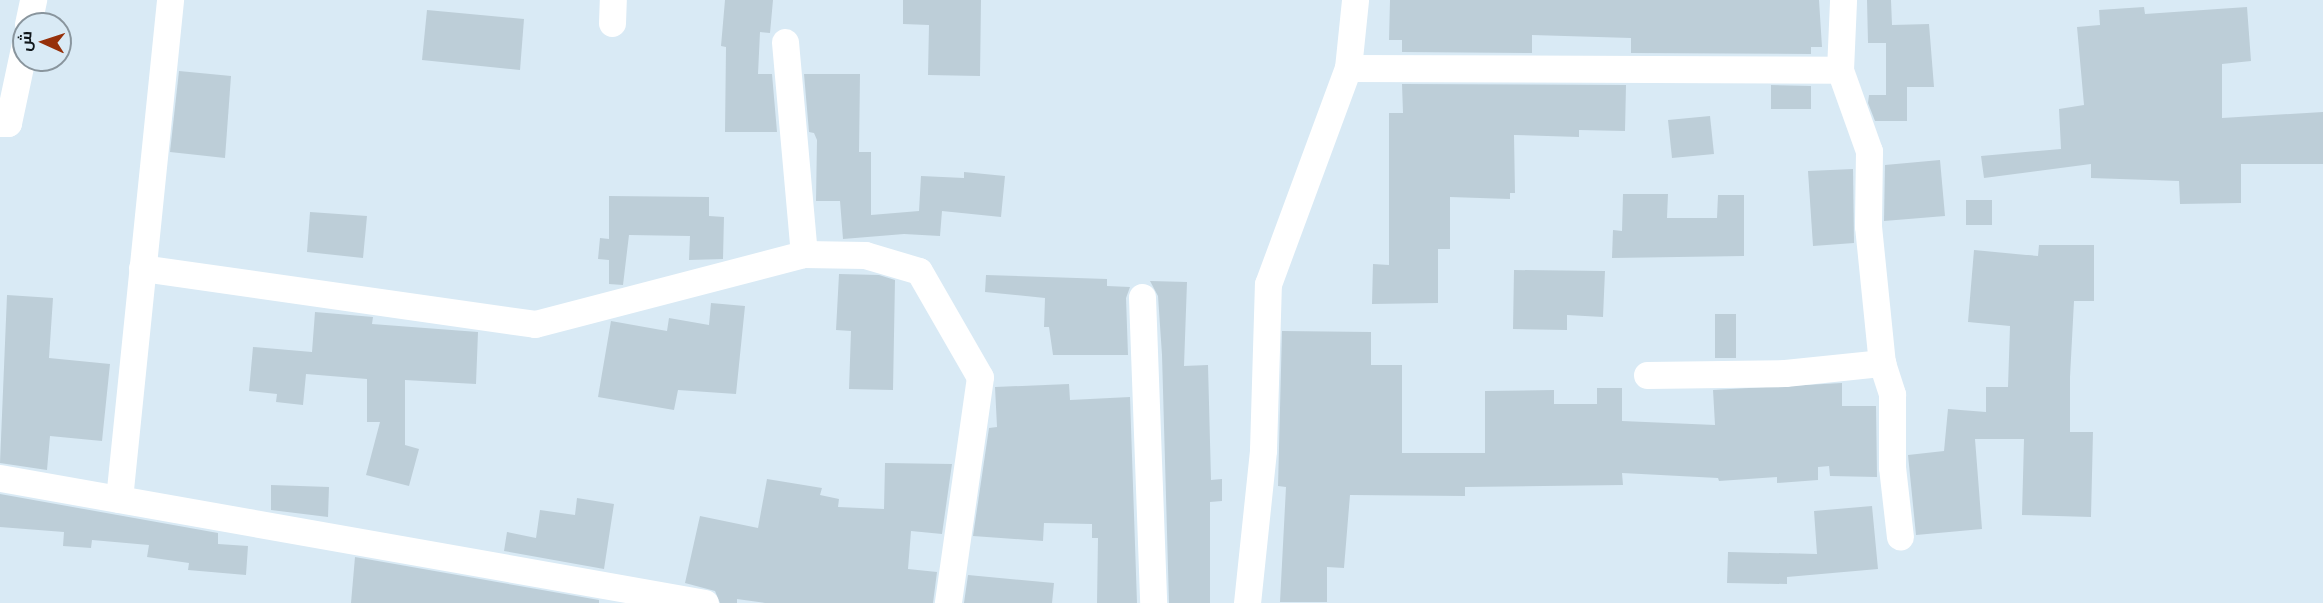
<!DOCTYPE html>
<html>
<head>
<meta charset="utf-8">
<style>
  body { margin:0 }
  #map { position:relative; width:2323px; height:603px; overflow:hidden; background:#d9eaf5; font-family:Jost,Cairo,sans-serif }
  div>[style] { position:absolute }
  .building>* { inset:0; background:#bdced8 }
  .minor>* { height:27px; margin:-13.5px; padding:0 13.5px; transform-origin:13.5px; border-radius:13.5px; background:#fff }
  span { translate:-50% -50%; white-space:nowrap; text-align:center; line-height:1.15; -webkit-text-stroke:4.5px #d9eaf5; paint-order:stroke }
  .north { position:absolute; left:12px; top:12px; width:60px; height:60px; box-sizing:border-box; background:#d9eaf5; border:2px solid #89959d; border-radius:50%; rotate:273deg; font-size:16px; font-weight:700; line-height:24px; text-align:center; color:#10161a }
  .north::after { content:''; display:block; margin:auto; width:21px; height:27px; background:#96300a; clip-path:polygon(50% 0,100% 100%,50% 72%,0 100%) }
</style>
</head>
<body>
<div id="map">
  <div class="building">
    <i style="clip-path:polygon(725px 0,773px 0,770px 33px,760px 32px,758px 74px,772px 74px,777px 132px,725px 132px,726px 47px,721px 46px)"></i>
    <i style="clip-path:polygon(903px 0,981px 0,980px 76px,928px 75px,929px 25px,903px 24px)"></i>
    <i style="clip-path:polygon(1390px 0,1819px 0,1822px 47px,1811px 47px,1811px 54px,1631px 53px,1631px 38px,1532px 35px,1532px 53px,1402px 52px,1402px 40px,1389px 40px)"></i>
    <i style="clip-path:polygon(1867px 0,1891px 0,1892px 25px,1929px 24px,1934px 87px,1907px 87px,1907px 121px,1875px 121px,1868px 103px,1869px 95px,1886px 95px,1886px 43px,1868px 43px)"></i>
    <i style="clip-path:polygon(2144px 7px,2145px 14px,2247px 7px,2251px 61px,2222px 64px,2222px 118px,2323px 112px,2323px 164px,2241px 164px,2241px 203px,2180px 204px,2179px 181px,2091px 178px,2091px 164px,1984px 178px,1981px 156px,2061px 149px,2059px 109px,2084px 105px,2077px 27px,2100px 25px,2099px 10px)"></i>
    <i style="clip-path:polygon(427px 10px,524px 19px,520px 70px,422px 60px)"></i>
    <i style="clip-path:polygon(179px 71px,231px 76px,225px 158px,170px 152px)"></i>
    <i style="clip-path:polygon(804px 74px,860px 74px,859px 152px,871px 152px,871px 215px,919px 211px,921px 176px,964px 178px,964px 172px,1005px 176px,1001px 217px,942px 211px,940px 236px,904px 234px,843px 239px,840px 201px,816px 201px,817px 140px,814px 133px,809px 132px)"></i>
    <i style="clip-path:polygon(1402px 84px,1626px 85px,1625px 131px,1579px 130px,1579px 137px,1514px 135px,1515px 193px,1510px 193px,1510px 199px,1450px 197px,1450px 249px,1438px 249px,1438px 303px,1372px 304px,1373px 264px,1389px 265px,1389px 113px,1403px 113px)"></i>
    <i style="clip-path:polygon(1771px 85px,1811px 86px,1811px 109px,1771px 109px)"></i>
    <i style="clip-path:polygon(1710px 116px,1714px 154px,1672px 158px,1668px 120px)"></i>
    <i style="clip-path:polygon(1940px 160px,1945px 216px,1884px 221px,1885px 165px)"></i>
    <i style="clip-path:polygon(1853px 169px,1854px 243px,1813px 246px,1808px 171px)"></i>
    <i style="clip-path:polygon(1623px 194px,1668px 194px,1667px 218px,1717px 218px,1718px 195px,1744px 195px,1744px 256px,1612px 258px,1613px 230px,1622px 231px)"></i>
    <i style="clip-path:polygon(609px 196px,709px 197px,709px 216px,724px 217px,723px 259px,689px 260px,690px 236px,629px 235px,623px 285px,609px 284px,609px 260px,598px 259px,600px 238px,609px 239px)"></i>
    <i style="clip-path:polygon(1966px 200px,1992px 200px,1992px 225px,1966px 225px)"></i>
    <i style="clip-path:polygon(310px 212px,367px 216px,363px 258px,307px 252px)"></i>
    <i style="clip-path:polygon(2039px 245px,2094px 245px,2094px 301px,2074px 301px,2070px 377px,2070px 432px,2093px 432px,2091px 517px,2022px 515px,2024px 439px,1975px 439px,1982px 529px,1916px 535px,1908px 455px,1944px 451px,1948px 409px,1986px 412px,1986px 387px,2008px 387px,2010px 326px,1968px 322px,1974px 250px,2038px 256px)"></i>
    <i style="clip-path:polygon(1514px 270px,1605px 271px,1603px 317px,1567px 315px,1567px 330px,1513px 329px)"></i>
    <i style="clip-path:polygon(839px 274px,879px 275px,895px 280px,893px 390px,849px 389px,851px 331px,836px 330px)"></i>
    <i style="clip-path:polygon(986px 275px,1107px 279px,1107px 286px,1130px 287px,1126px 298px,1128px 355px,1053px 355px,1049px 327px,1044px 327px,1045px 298px,985px 292px)"></i>
    <i style="clip-path:polygon(1150px 281px,1187px 282px,1184px 366px,1208px 365px,1211px 480px,1222px 479px,1222px 501px,1210px 502px,1210px 603px,1169px 603px,1162px 355px,1158px 296px)"></i>
    <i style="clip-path:polygon(7px 295px,53px 298px,49px 358px,110px 364px,102px 441px,50px 436px,47px 470px,0 463px)"></i>
    <i style="clip-path:polygon(711px 303px,745px 306px,736px 394px,678px 390px,674px 410px,598px 397px,611px 321px,667px 331px,669px 318px,709px 325px)"></i>
    <i style="clip-path:polygon(315px 312px,373px 317px,372px 324px,478px 332px,476px 384px,405px 380px,405px 445px,419px 449px,409px 486px,366px 475px,380px 422px,367px 422px,367px 379px,306px 374px,303px 405px,276px 402px,277px 394px,249px 391px,253px 347px,312px 352px)"></i>
    <i style="clip-path:polygon(1715px 314px,1736px 314px,1736px 358px,1715px 358px)"></i>
    <i style="clip-path:polygon(1282px 331px,1371px 332px,1371px 365px,1402px 365px,1402px 453px,1485px 453px,1485px 391px,1554px 390px,1554px 404px,1597px 404px,1597px 388px,1622px 388px,1622px 421px,1715px 425px,1713px 390px,1842px 383px,1842px 406px,1876px 406px,1877px 477px,1830px 476px,1829px 466px,1818px 467px,1818px 480px,1777px 483px,1777px 477px,1719px 481px,1718px 478px,1622px 473px,1623px 485px,1465px 487px,1465px 496px,1350px 495px,1344px 568px,1327px 567px,1327px 602px,1280px 602px,1286px 487px,1278px 486px)"></i>
    <i style="clip-path:polygon(1069px 384px,1070px 400px,1130px 397px,1137px 603px,1097px 603px,1098px 538px,1092px 538px,1092px 524px,1044px 523px,1043px 541px,973px 536px,989px 428px,997px 427px,995px 387px)"></i>
    <i style="clip-path:polygon(885px 463px,952px 464px,942px 534px,911px 531px,908px 569px,937px 572px,933px 603px,765px 603px,737px 599px,737px 603px,720px 603px,715px 591px,685px 583px,700px 516px,758px 528px,767px 479px,822px 488px,820px 495px,839px 499px,838px 507px,884px 509px)"></i>
    <i style="clip-path:polygon(271px 485px,329px 487px,328px 517px,271px 510px)"></i>
    <i style="clip-path:polygon(0 494px,218px 533px,218px 544px,248px 546px,246px 575px,188px 570px,189px 563px,147px 557px,149px 545px,92px 540px,91px 548px,63px 546px,64px 532px,0 527px)"></i>
    <i style="clip-path:polygon(577px 498px,614px 504px,604px 569px,504px 551px,507px 532px,536px 538px,540px 510px,575px 515px)"></i>
    <i style="clip-path:polygon(1872px 506px,1878px 569px,1787px 577px,1787px 584px,1727px 583px,1728px 552px,1817px 554px,1814px 511px)"></i>
    <i style="clip-path:polygon(355px 557px,599px 600px,599px 603px,351px 603px)"></i>
    <i style="clip-path:polygon(968px 575px,1054px 583px,1052px 603px,964px 603px)"></i>
  </div>
  <div class="minor">
    <i style="left:612px;top:23px;width:23px;rotate:-88deg"></i>
    <i style="left:28px;top:24px;width:25px;rotate:-78deg"></i>
    <i style="left:785px;top:42px;width:213px;rotate:84.9deg"></i>
    <i style="left:1348px;top:68px;width:492px;rotate:0.2deg"></i>
    <i style="left:1840px;top:70px;width:70px;rotate:-87.5deg"></i>
    <i style="left:1840px;top:70px;width:86px;rotate:70.3deg"></i>
    <i style="left:1869px;top:151px;width:75px;rotate:90.8deg"></i>
    <i style="left:1868px;top:226px;width:138px;rotate:84.2deg"></i>
    <i style="left:1882px;top:363px;width:33px;rotate:72deg"></i>
    <i style="left:1892px;top:394px;width:73px;rotate:90deg"></i>
    <i style="left:1892px;top:467px;width:70px;rotate:83.5deg"></i>
    <i style="left:0;top:123px;width:8px"></i>
    <i style="left:8px;top:123px;width:77px;rotate:-78deg"></i>
    <i style="left:142px;top:268px;width:397px;rotate:8.1deg"></i>
    <i style="left:535px;top:324px;width:278px;rotate:-14.6deg"></i>
    <i style="left:804px;top:254px;width:61px;rotate:0.9deg"></i>
    <i style="left:865px;top:255px;width:56px;rotate:16.5deg"></i>
    <i style="left:919px;top:271px;width:122px;rotate:60.1deg"></i>
    <i style="left:980px;top:377px;width:228px;rotate:98.1deg"></i>
    <i style="left:1142px;top:297px;width:306px;rotate:87.9deg"></i>
    <i style="left:1647px;top:375px;width:138px;rotate:-0.8deg"></i>
    <i style="left:1785px;top:373px;width:98px;rotate:-5.9deg"></i>
    <i style="left:0;top:478px;width:716px;rotate:10.05deg"></i>
    <i style="left:119px;top:499px;width:502px;rotate:-84.16deg"></i>
    <i style="left:1247px;top:603px;width:154px;rotate:-84deg"></i>
    <i style="left:1263px;top:450px;width:166px;rotate:-88.3deg"></i>
    <i style="left:1268px;top:284px;width:230px;rotate:-69.7deg"></i>
    <i style="left:1348px;top:68px;width:68px;rotate:-84.1deg"></i>
  </div>
  <div class="north">ش</div>
</div>
</body>
</html>
